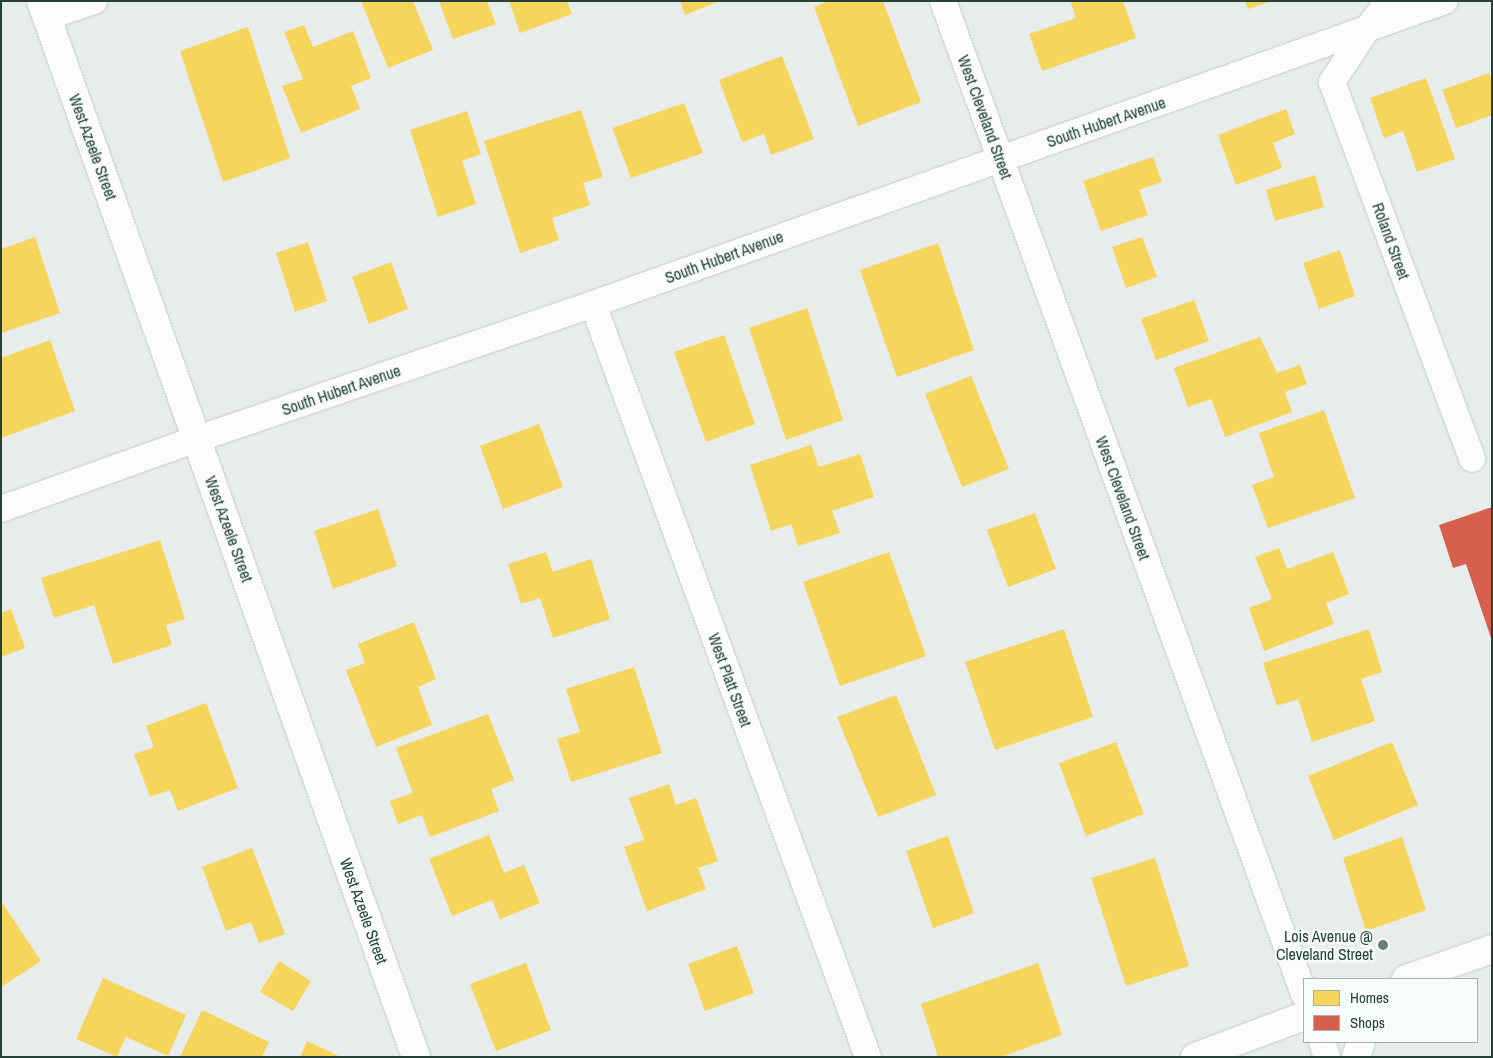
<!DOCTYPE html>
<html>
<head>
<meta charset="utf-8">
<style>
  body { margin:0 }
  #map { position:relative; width:1493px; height:1058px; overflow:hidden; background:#e8edeb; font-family:"Archivo Narrow",sans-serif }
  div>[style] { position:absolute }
  .homes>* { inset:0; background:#f6d55c }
  .shops>* { inset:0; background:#d6604d }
  .roads { filter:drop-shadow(0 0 1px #c5cac8) drop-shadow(0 0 1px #c5cac8) }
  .minor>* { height:26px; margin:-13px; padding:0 13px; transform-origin:13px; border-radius:13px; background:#fcfcfc }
  .tertiary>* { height:28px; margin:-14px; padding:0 14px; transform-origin:14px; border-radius:14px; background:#fcfcfc }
  .dots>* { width:14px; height:14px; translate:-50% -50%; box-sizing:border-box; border:2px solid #f7fbf9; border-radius:50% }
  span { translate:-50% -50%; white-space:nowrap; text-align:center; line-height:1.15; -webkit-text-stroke:5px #f7fbf9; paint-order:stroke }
  .street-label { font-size:16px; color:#24423a }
  .poi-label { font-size:16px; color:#24423a }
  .right { translate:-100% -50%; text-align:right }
  .frame { position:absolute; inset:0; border:2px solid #24423a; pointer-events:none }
  .legend { position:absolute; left:1303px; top:978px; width:175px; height:65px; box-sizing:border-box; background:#f7fbf9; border:1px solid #a3b1ad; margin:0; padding:6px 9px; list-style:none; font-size:15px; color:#24423a }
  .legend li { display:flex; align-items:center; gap:10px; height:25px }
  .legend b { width:25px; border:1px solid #a3b1ad }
</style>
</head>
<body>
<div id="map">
  <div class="homes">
    <i style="clip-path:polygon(361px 1px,413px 1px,433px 50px,388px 68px)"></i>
    <i style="clip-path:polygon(439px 1px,487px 1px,496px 24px,453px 39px)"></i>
    <i style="clip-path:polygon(509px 1px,567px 1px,572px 14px,520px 33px)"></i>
    <i style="clip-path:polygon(680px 1px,720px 1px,685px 15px)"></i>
    <i style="clip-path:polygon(829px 1px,883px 1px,921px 102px,858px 126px,814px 7px)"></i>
    <i style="clip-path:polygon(1070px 1px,1123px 1px,1136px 38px,1042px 71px,1029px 34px,1076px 18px)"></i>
    <i style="clip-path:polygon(1245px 1px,1269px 1px,1269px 2px,1248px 9px)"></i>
    <i style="clip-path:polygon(304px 25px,313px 47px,353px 31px,371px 78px,351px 86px,360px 109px,301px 133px,282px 86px,303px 79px,284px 32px)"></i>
    <i style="clip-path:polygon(248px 27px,290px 158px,223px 182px,180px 51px)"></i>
    <i style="clip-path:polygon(782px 56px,814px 139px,771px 155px,764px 134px,742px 142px,719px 80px)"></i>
    <i style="clip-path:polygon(1489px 73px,1492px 80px,1492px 115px,1456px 128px,1442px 90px)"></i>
    <i style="clip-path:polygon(1426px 78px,1455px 159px,1417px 172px,1403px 131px,1384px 138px,1370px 98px)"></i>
    <i style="clip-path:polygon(684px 103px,703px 153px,631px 178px,612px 128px)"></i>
    <i style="clip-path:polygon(1286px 109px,1295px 134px,1273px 143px,1282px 168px,1236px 185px,1218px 135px)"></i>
    <i style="clip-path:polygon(581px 110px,603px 177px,583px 183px,590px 205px,552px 218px,559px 240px,520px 253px,484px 141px)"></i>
    <i style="clip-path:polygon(467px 111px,481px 154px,462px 161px,476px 204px,438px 217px,410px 130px)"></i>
    <i style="clip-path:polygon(1153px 157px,1162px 182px,1139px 190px,1148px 215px,1101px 231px,1083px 181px)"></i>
    <i style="clip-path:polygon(1315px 175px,1324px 207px,1275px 221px,1266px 190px)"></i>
    <i style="clip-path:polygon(35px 237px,60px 313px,1px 333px,1px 249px)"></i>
    <i style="clip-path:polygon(1142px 237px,1157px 277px,1126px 288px,1112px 247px)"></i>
    <i style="clip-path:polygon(308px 242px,327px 301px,295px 312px,276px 253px)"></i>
    <i style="clip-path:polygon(938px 243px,974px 350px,897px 377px,860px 270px)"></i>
    <i style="clip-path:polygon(1340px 250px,1355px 296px,1319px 309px,1303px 263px)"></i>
    <i style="clip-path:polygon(391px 262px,408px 309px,369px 324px,352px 277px)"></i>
    <i style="clip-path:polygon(1194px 300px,1209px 341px,1156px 360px,1141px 319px)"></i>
    <i style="clip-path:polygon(807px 308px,843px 420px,786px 440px,749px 328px)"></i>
    <i style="clip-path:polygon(724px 335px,755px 424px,706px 442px,674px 352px)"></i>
    <i style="clip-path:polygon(1260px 337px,1277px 373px,1300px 365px,1307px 384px,1285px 392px,1292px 412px,1225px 437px,1211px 399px,1188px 407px,1174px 368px)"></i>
    <i style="clip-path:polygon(50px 340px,75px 411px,1px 438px,1px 358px)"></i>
    <i style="clip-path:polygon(971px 376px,1009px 469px,962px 487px,925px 394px)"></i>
    <i style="clip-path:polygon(1324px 410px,1355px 498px,1268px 528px,1252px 485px,1274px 477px,1259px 433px)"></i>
    <i style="clip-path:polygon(539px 424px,563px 487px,503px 509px,480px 446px)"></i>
    <i style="clip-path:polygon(811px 445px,819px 467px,860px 454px,874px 497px,832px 511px,840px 533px,798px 546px,791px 524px,771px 531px,750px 465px)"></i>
    <i style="clip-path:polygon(378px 509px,397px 566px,333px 589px,314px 531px)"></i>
    <i style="clip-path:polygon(1035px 513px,1056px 569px,1008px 587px,987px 530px)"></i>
    <i style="clip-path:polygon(160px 540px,185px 619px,166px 625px,172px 645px,113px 664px,94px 605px,54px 618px,41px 578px)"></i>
    <i style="clip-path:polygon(1279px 548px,1287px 569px,1333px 552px,1349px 594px,1326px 603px,1334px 624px,1264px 651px,1249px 608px,1272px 599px,1255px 557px)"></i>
    <i style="clip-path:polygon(546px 552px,553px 572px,591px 559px,610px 619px,553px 638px,540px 598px,521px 604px,508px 564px)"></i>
    <i style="clip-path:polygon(889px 552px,926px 656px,840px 686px,803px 582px)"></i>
    <i style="clip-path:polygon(11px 609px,25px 648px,1px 657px,1px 613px)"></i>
    <i style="clip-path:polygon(414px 622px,436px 679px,418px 687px,432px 725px,376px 747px,346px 670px,365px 663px,358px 644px)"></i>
    <i style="clip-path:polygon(1064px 629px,1093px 717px,995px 750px,965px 662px)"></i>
    <i style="clip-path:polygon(1369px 629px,1382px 672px,1361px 679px,1375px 721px,1312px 742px,1298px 699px,1277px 706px,1263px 663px)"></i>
    <i style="clip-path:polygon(634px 667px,662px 753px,571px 782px,557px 739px,580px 732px,566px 689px)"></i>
    <i style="clip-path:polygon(896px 695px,936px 795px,878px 817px,837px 717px)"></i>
    <i style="clip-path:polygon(206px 703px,238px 788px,178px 811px,170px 790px,150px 797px,134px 754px,154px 747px,146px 726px)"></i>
    <i style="clip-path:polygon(488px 714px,514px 780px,491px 789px,499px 811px,430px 837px,422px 815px,398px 824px,390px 801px,413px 793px,396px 748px)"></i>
    <i style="clip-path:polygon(1116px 742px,1144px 814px,1086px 836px,1059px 763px)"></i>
    <i style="clip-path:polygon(1392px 742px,1418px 805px,1334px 840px,1308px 776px)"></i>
    <i style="clip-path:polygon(669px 784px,676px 805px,696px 798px,718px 861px,698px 868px,706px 889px,647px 911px,624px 847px,644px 840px,629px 798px)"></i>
    <i style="clip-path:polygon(489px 835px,504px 873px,524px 865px,540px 903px,500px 919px,492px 900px,452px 916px,429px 859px)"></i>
    <i style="clip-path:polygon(948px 836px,974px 913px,933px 928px,906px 851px)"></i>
    <i style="clip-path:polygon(1402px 837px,1426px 910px,1366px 931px,1343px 858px)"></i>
    <i style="clip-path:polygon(252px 848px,285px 934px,259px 943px,251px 922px,226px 931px,202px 867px)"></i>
    <i style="clip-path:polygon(1155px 858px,1189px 966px,1126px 986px,1091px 878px)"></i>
    <i style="clip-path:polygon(1px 901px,41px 961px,1px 987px)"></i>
    <i style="clip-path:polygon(737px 946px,754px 993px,705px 1011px,688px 964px)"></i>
    <i style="clip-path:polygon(279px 961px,311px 981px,293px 1011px,260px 992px)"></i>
    <i style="clip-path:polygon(526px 963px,551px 1030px,496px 1051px,470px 984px)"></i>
    <i style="clip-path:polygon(1038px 963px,1062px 1035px,1001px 1057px,938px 1057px,921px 1004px)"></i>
    <i style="clip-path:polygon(103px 978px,186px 1015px,168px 1056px,126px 1037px,117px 1057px,76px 1039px)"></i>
    <i style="clip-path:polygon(202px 1010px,269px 1042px,262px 1057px,180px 1057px)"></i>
    <i style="clip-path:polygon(307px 1041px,341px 1057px,300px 1057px)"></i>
  </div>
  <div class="shops">
    <i style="clip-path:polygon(1492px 507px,1492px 637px,1491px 638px,1466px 564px,1453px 568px,1439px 525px)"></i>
  </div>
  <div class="roads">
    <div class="minor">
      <i style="left:943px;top:1px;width:1057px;rotate:70.02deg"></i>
      <i style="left:1389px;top:1px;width:36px;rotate:128deg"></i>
      <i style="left:1367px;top:29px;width:64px;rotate:123.4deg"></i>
      <i style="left:1332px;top:82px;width:402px;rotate:69.6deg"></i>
      <i style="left:47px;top:17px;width:50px;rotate:-18.8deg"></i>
      <i style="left:593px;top:304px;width:802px;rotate:69.94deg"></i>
      <i style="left:1px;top:509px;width:208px;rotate:-19.7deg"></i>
      <i style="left:197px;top:439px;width:418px;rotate:-18.8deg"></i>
      <i style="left:593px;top:304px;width:904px;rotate:-19.58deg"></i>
      <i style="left:1322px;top:1042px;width:16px;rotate:72deg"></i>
    </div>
    <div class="tertiary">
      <i style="left:41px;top:1px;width:1121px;rotate:70.45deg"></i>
      <i style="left:1406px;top:979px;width:91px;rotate:-19.2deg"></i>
      <i style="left:1195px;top:1057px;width:116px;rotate:-20.6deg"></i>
      <i style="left:1356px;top:1057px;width:16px;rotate:-72deg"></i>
    </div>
  </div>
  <div class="dots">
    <i style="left:1383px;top:945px;background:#697e78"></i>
  </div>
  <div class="street-label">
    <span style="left:985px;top:117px;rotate:70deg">West Cleveland Street</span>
    <span style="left:1106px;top:122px;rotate:-19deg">South Hubert Avenue</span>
    <span style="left:93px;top:147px;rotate:70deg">West Azeele Street</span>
    <span style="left:1391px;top:241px;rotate:70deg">Roland Street</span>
    <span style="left:724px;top:257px;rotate:-20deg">South Hubert Avenue</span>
    <span style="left:341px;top:390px;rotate:-19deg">South Hubert Avenue</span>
    <span style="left:1123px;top:498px;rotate:70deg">West Cleveland Street</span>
    <span style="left:229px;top:529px;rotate:70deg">West Azeele Street</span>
    <span style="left:730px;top:680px;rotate:70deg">West Platt Street</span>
    <span style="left:364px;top:911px;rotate:70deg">West Azeele Street</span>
  </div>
  <div class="poi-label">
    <span class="right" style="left:1373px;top:945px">Lois Avenue @<br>Cleveland Street</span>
  </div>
  <div class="frame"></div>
  <ul class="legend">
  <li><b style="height:14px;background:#f6d55c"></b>Homes</li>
  <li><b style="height:14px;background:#d6604d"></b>Shops</li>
  </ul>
</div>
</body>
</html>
